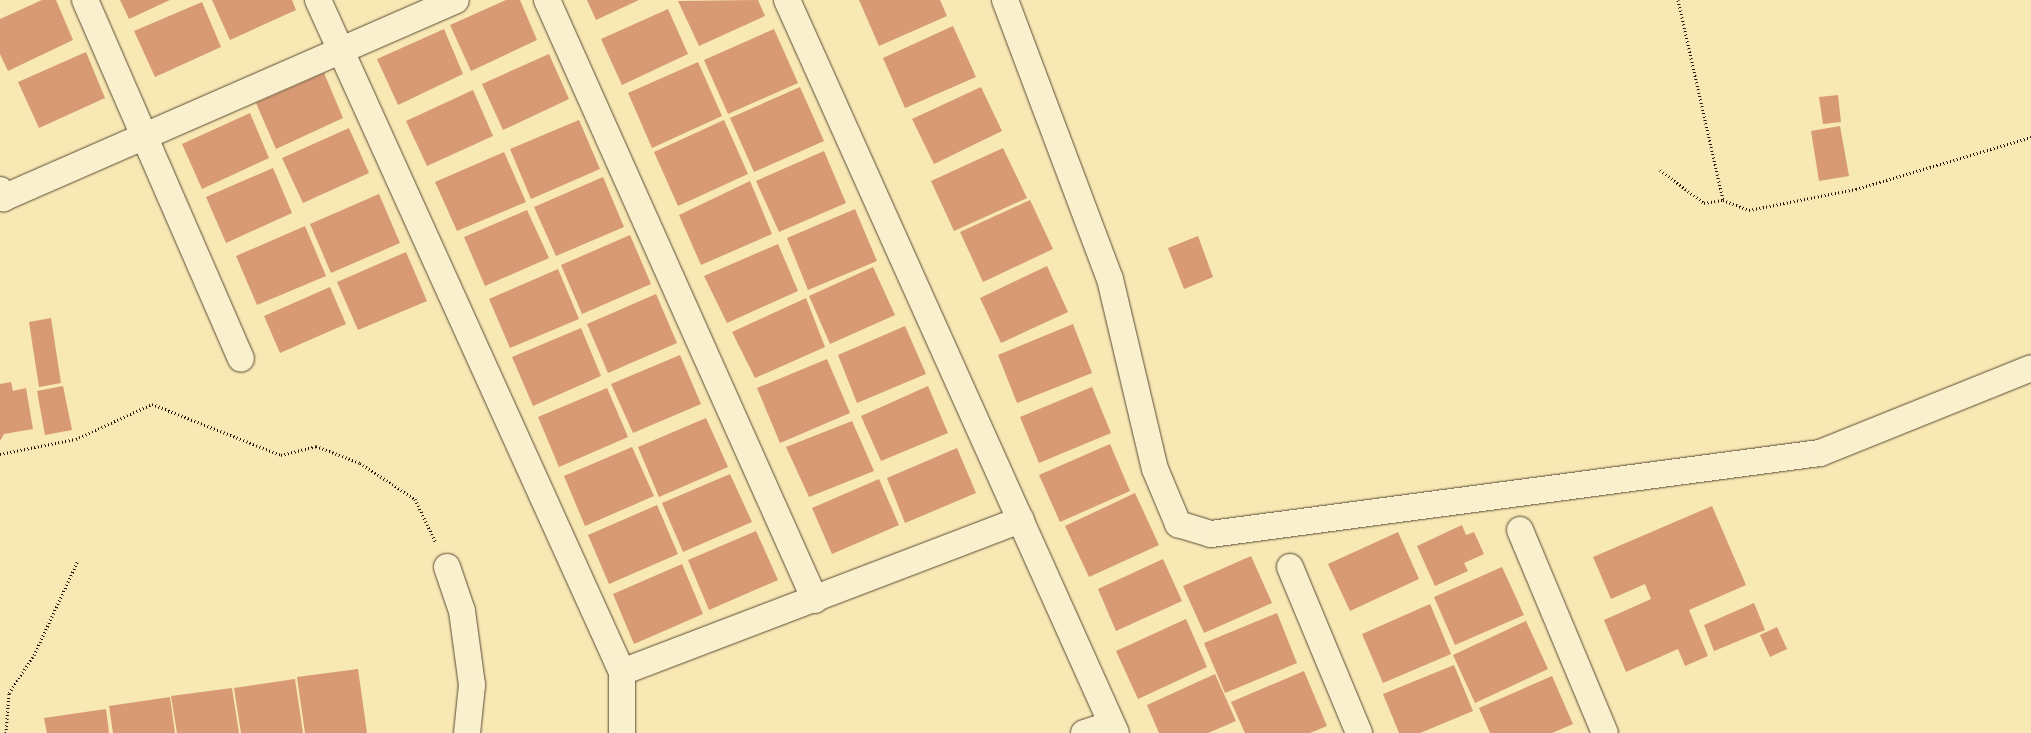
<!DOCTYPE html>
<html>
<head>
<meta charset="utf-8">
<style>
  body { margin:0 }
  #map { position:relative; width:2031px; height:733px; overflow:hidden; background:#f7e8b4; font-family:Alegreya,serif }
  div>[style] { position:absolute }
  .building>* { inset:0; background:#d79a74 }
  .path>* { height:3px; margin-top:-1.5px; transform-origin:0; background:repeating-linear-gradient(90deg,#251608 0 1px,transparent 0 3.5px) }
  .roads { filter:drop-shadow(0 0 1px #5a4a33) drop-shadow(0 0 1px #5a4a33) }
  .minor>* { height:26px; margin:-13px; padding:0 13px; transform-origin:13px; border-radius:13px; background:#faf0ce }
  span { translate:-50% -50%; white-space:nowrap; text-align:center; line-height:1.15; -webkit-text-stroke:4px #faf0ce; paint-order:stroke }
</style>
</head>
<body>
<div id="map">
  <div class="building">
    <i style="clip-path:polygon(42px 0,56px 0,73px 40px,8px 71px,0 54px,0 19px)"></i>
    <i style="clip-path:polygon(120px 0,170px 0,129px 19px)"></i>
    <i style="clip-path:polygon(212px 0,292px 0,296px 10px,230px 40px)"></i>
    <i style="clip-path:polygon(506px 0,520px 0,537px 40px,471px 71px,450px 25px)"></i>
    <i style="clip-path:polygon(587px 0,639px 0,596px 20px)"></i>
    <i style="clip-path:polygon(758px 0,765px 16px,699px 46px,678px 1px)"></i>
    <i style="clip-path:polygon(859px 0,940px 0,947px 16px,879px 46px)"></i>
    <i style="clip-path:polygon(202px 2px,221px 47px,155px 77px,134px 31px)"></i>
    <i style="clip-path:polygon(668px 9px,688px 54px,622px 85px,601px 39px)"></i>
    <i style="clip-path:polygon(953px 26px,976px 77px,905px 108px,883px 58px)"></i>
    <i style="clip-path:polygon(444px 29px,463px 74px,398px 105px,377px 59px)"></i>
    <i style="clip-path:polygon(774px 29px,798px 83px,728px 114px,704px 60px)"></i>
    <i style="clip-path:polygon(86px 52px,105px 98px,39px 128px,18px 82px)"></i>
    <i style="clip-path:polygon(549px 54px,569px 99px,503px 130px,482px 84px)"></i>
    <i style="clip-path:polygon(698px 62px,722px 116px,652px 148px,628px 93px)"></i>
    <i style="clip-path:polygon(324px 73px,343px 118px,276px 149px,256px 103px)"></i>
    <i style="clip-path:polygon(800px 87px,824px 141px,754px 172px,730px 118px)"></i>
    <i style="clip-path:polygon(981px 87px,1002px 131px,934px 164px,912px 119px)"></i>
    <i style="clip-path:polygon(473px 90px,493px 136px,427px 166px,406px 121px)"></i>
    <i style="clip-path:polygon(1838px 95px,1841px 122px,1823px 124px,1819px 97px)"></i>
    <i style="clip-path:polygon(250px 113px,269px 158px,202px 189px,182px 144px)"></i>
    <i style="clip-path:polygon(579px 120px,600px 169px,531px 199px,510px 149px)"></i>
    <i style="clip-path:polygon(724px 120px,748px 174px,678px 206px,654px 152px)"></i>
    <i style="clip-path:polygon(1840px 126px,1849px 176px,1819px 181px,1811px 131px)"></i>
    <i style="clip-path:polygon(349px 128px,369px 173px,303px 203px,282px 158px)"></i>
    <i style="clip-path:polygon(1003px 148px,1027px 198px,954px 231px,931px 181px)"></i>
    <i style="clip-path:polygon(824px 151px,846px 203px,779px 232px,756px 181px)"></i>
    <i style="clip-path:polygon(504px 152px,526px 202px,457px 231px,435px 182px)"></i>
    <i style="clip-path:polygon(273px 168px,292px 213px,226px 243px,206px 197px)"></i>
    <i style="clip-path:polygon(603px 177px,624px 227px,556px 256px,534px 207px)"></i>
    <i style="clip-path:polygon(750px 181px,772px 234px,701px 265px,679px 215px)"></i>
    <i style="clip-path:polygon(379px 194px,400px 243px,331px 273px,310px 224px)"></i>
    <i style="clip-path:polygon(1030px 200px,1053px 249px,983px 282px,960px 232px)"></i>
    <i style="clip-path:polygon(855px 209px,877px 261px,808px 290px,787px 238px)"></i>
    <i style="clip-path:polygon(527px 210px,549px 258px,485px 286px,464px 237px)"></i>
    <i style="clip-path:polygon(305px 226px,326px 276px,257px 305px,236px 256px)"></i>
    <i style="clip-path:polygon(630px 235px,651px 284px,582px 314px,561px 265px)"></i>
    <i style="clip-path:polygon(1198px 236px,1213px 277px,1184px 289px,1168px 248px)"></i>
    <i style="clip-path:polygon(778px 244px,798px 291px,727px 323px,704px 276px)"></i>
    <i style="clip-path:polygon(406px 252px,427px 301px,358px 330px,337px 282px)"></i>
    <i style="clip-path:polygon(1047px 266px,1068px 312px,1001px 343px,980px 298px)"></i>
    <i style="clip-path:polygon(873px 267px,895px 315px,830px 344px,809px 296px)"></i>
    <i style="clip-path:polygon(558px 269px,579px 319px,510px 348px,489px 299px)"></i>
    <i style="clip-path:polygon(330px 287px,346px 324px,280px 353px,264px 316px)"></i>
    <i style="clip-path:polygon(656px 294px,677px 343px,608px 373px,587px 324px)"></i>
    <i style="clip-path:polygon(806px 298px,825px 347px,755px 378px,732px 332px)"></i>
    <i style="clip-path:polygon(51px 318px,61px 383px,39px 387px,29px 322px)"></i>
    <i style="clip-path:polygon(1073px 324px,1092px 373px,1017px 403px,998px 355px)"></i>
    <i style="clip-path:polygon(905px 326px,926px 374px,857px 403px,838px 355px)"></i>
    <i style="clip-path:polygon(581px 328px,601px 376px,533px 406px,512px 357px)"></i>
    <i style="clip-path:polygon(680px 355px,701px 404px,633px 433px,611px 384px)"></i>
    <i style="clip-path:polygon(827px 359px,850px 413px,780px 443px,757px 388px)"></i>
    <i style="clip-path:polygon(11px 382px,13px 391px,26px 388px,33px 429px,4px 434px,0 441px,0 384px)"></i>
    <i style="clip-path:polygon(63px 386px,72px 430px,45px 435px,37px 391px)"></i>
    <i style="clip-path:polygon(928px 386px,948px 433px,881px 461px,861px 416px)"></i>
    <i style="clip-path:polygon(1092px 387px,1111px 433px,1039px 463px,1020px 417px)"></i>
    <i style="clip-path:polygon(607px 388px,628px 437px,559px 467px,538px 417px)"></i>
    <i style="clip-path:polygon(706px 418px,728px 467px,659px 497px,638px 447px)"></i>
    <i style="clip-path:polygon(852px 421px,874px 471px,809px 497px,786px 447px)"></i>
    <i style="clip-path:polygon(1110px 444px,1130px 491px,1060px 522px,1039px 475px)"></i>
    <i style="clip-path:polygon(632px 447px,654px 496px,585px 526px,564px 476px)"></i>
    <i style="clip-path:polygon(957px 448px,976px 493px,905px 523px,887px 478px)"></i>
    <i style="clip-path:polygon(730px 474px,752px 522px,683px 552px,662px 503px)"></i>
    <i style="clip-path:polygon(879px 479px,899px 525px,832px 554px,812px 508px)"></i>
    <i style="clip-path:polygon(1135px 493px,1159px 545px,1089px 577px,1065px 526px)"></i>
    <i style="clip-path:polygon(657px 505px,678px 554px,609px 584px,588px 535px)"></i>
    <i style="clip-path:polygon(1712px 506px,1746px 585px,1689px 610px,1708px 656px,1685px 666px,1678px 649px,1626px 672px,1604px 620px,1651px 599px,1645px 584px,1611px 599px,1593px 557px)"></i>
    <i style="clip-path:polygon(1462px 525px,1466px 535px,1474px 532px,1484px 554px,1464px 563px,1468px 571px,1435px 586px,1417px 546px)"></i>
    <i style="clip-path:polygon(756px 531px,778px 580px,709px 610px,688px 560px)"></i>
    <i style="clip-path:polygon(1398px 532px,1419px 579px,1350px 611px,1328px 564px)"></i>
    <i style="clip-path:polygon(1251px 556px,1272px 603px,1204px 633px,1183px 586px)"></i>
    <i style="clip-path:polygon(1163px 559px,1182px 601px,1116px 631px,1098px 589px)"></i>
    <i style="clip-path:polygon(682px 564px,703px 614px,634px 644px,613px 594px)"></i>
    <i style="clip-path:polygon(1502px 567px,1524px 615px,1455px 645px,1434px 597px)"></i>
    <i style="clip-path:polygon(1754px 603px,1765px 630px,1714px 651px,1704px 625px)"></i>
    <i style="clip-path:polygon(1430px 604px,1451px 654px,1383px 683px,1362px 634px)"></i>
    <i style="clip-path:polygon(1277px 613px,1297px 663px,1225px 693px,1204px 643px)"></i>
    <i style="clip-path:polygon(1186px 619px,1207px 667px,1138px 699px,1116px 651px)"></i>
    <i style="clip-path:polygon(1526px 621px,1548px 669px,1475px 703px,1453px 655px)"></i>
    <i style="clip-path:polygon(1777px 627px,1787px 649px,1770px 657px,1760px 635px)"></i>
    <i style="clip-path:polygon(1454px 665px,1473px 711px,1420px 733px,1399px 733px,1383px 694px)"></i>
    <i style="clip-path:polygon(358px 669px,367px 733px,305px 733px,297px 677px)"></i>
    <i style="clip-path:polygon(1304px 671px,1327px 726px,1310px 733px,1245px 733px,1231px 702px)"></i>
    <i style="clip-path:polygon(1215px 674px,1236px 721px,1208px 733px,1159px 733px,1147px 705px)"></i>
    <i style="clip-path:polygon(1552px 676px,1573px 724px,1552px 733px,1490px 733px,1479px 708px)"></i>
    <i style="clip-path:polygon(295px 679px,303px 733px,241px 733px,234px 688px)"></i>
    <i style="clip-path:polygon(232px 688px,239px 733px,177px 733px,171px 696px)"></i>
    <i style="clip-path:polygon(170px 697px,175px 733px,113px 733px,109px 706px)"></i>
    <i style="clip-path:polygon(106px 709px,109px 733px,47px 733px,44px 718px)"></i>
  </div>
  <div class="path">
    <i style="left:1678px;top:0;width:205px;rotate:77.3deg"></i>
    <i style="left:1723px;top:200px;width:28px;rotate:21deg"></i>
    <i style="left:1749px;top:210px;width:109px;rotate:-11.1deg"></i>
    <i style="left:1856px;top:189px;width:183px;rotate:-16.5deg"></i>
    <i style="left:1660px;top:170px;width:55px;rotate:36.9deg"></i>
    <i style="left:1704px;top:203px;width:19px;rotate:-9deg"></i>
    <i style="left:0;top:454px;width:77px;rotate:-11.2deg"></i>
    <i style="left:76px;top:439px;width:84px;rotate:-24.7deg"></i>
    <i style="left:152px;top:404px;width:139px;rotate:21.6deg"></i>
    <i style="left:281px;top:455px;width:36px;rotate:-14deg"></i>
    <i style="left:316px;top:446px;width:47px;rotate:21.1deg"></i>
    <i style="left:360px;top:463px;width:66px;rotate:33.2deg"></i>
    <i style="left:415px;top:499px;width:47px;rotate:64.5deg"></i>
    <i style="left:6px;top:733px;width:40px;rotate:-85.7deg"></i>
    <i style="left:9px;top:693px;width:45px;rotate:-56.7deg"></i>
    <i style="left:34px;top:655px;width:105px;rotate:-65.1deg"></i>
  </div>
  <div class="roads">
    <div class="minor">
      <i style="left:85px;top:0;width:391px;rotate:66.5deg"></i>
      <i style="left:318px;top:0;width:738px;rotate:65.66deg"></i>
      <i style="left:622px;top:672px;width:427px;rotate:-20.9deg"></i>
      <i style="left:547px;top:0;width:657px;rotate:65.93deg"></i>
      <i style="left:787px;top:0;width:803px;rotate:65.83deg"></i>
      <i style="left:1005px;top:0;width:298px;rotate:69.4deg"></i>
      <i style="left:1110px;top:279px;width:195px;rotate:76.7deg"></i>
      <i style="left:1155px;top:469px;width:60px;rotate:67.3deg"></i>
      <i style="left:1178px;top:524px;width:34px;rotate:17deg"></i>
      <i style="left:1211px;top:534px;width:614px;rotate:-7.58deg"></i>
      <i style="left:1820px;top:453px;width:227px;rotate:-21.9deg"></i>
      <i style="left:0;top:190px;width:9px;rotate:69deg"></i>
      <i style="left:3px;top:198px;width:494px;rotate:-23.6deg"></i>
      <i style="left:1520px;top:530px;width:220px;rotate:67.3deg"></i>
      <i style="left:447px;top:567px;width:46px;rotate:71.2deg"></i>
      <i style="left:462px;top:611px;width:75px;rotate:82.3deg"></i>
      <i style="left:472px;top:685px;width:48px;rotate:95.9deg"></i>
      <i style="left:1290px;top:567px;width:180px;rotate:67.4deg"></i>
      <i style="left:622px;top:672px;width:61px;rotate:90deg"></i>
      <i style="left:1084px;top:733px;width:29px;rotate:-18deg"></i>
    </div>
  </div>
</div>
</body>
</html>
